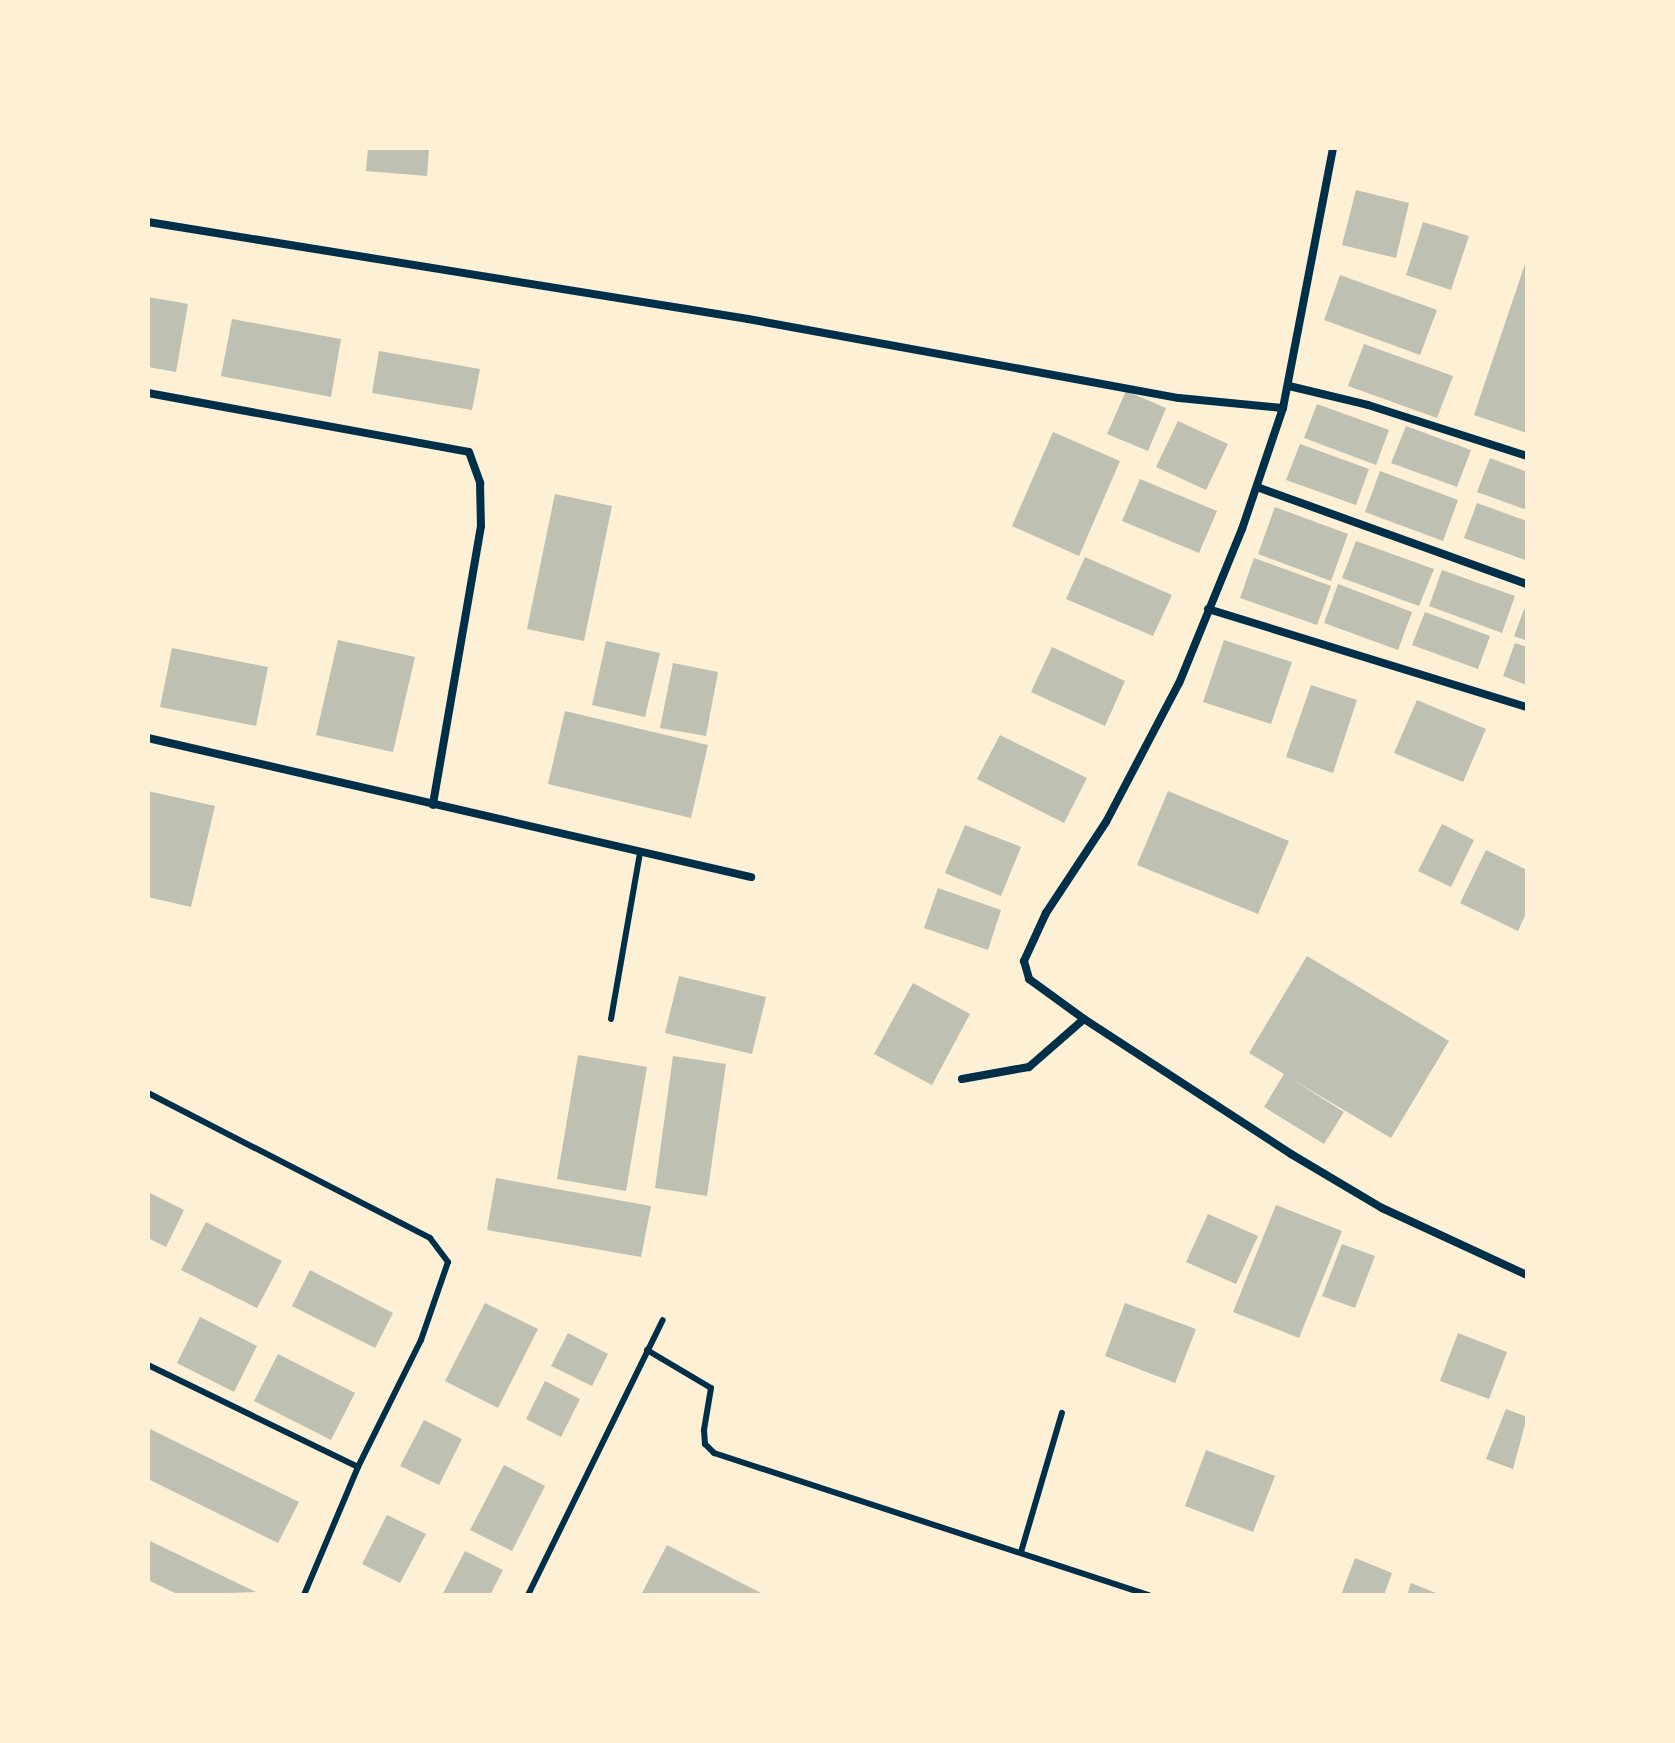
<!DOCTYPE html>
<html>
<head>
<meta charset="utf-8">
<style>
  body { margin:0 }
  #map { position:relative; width:1675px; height:1743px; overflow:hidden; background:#fdf0d5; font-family:"IBM Plex Serif",serif }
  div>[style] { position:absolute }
  .building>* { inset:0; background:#bec0b2 }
  .service>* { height:6px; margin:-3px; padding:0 3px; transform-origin:3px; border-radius:3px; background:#003049 }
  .minor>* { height:8px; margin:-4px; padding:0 4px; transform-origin:4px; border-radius:4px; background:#003049 }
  span { translate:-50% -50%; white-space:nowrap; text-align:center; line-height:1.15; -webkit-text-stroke:7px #fdf0d5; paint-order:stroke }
  .frame { position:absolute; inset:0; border:150px solid #fdf0d5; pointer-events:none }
</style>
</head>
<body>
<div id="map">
  <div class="building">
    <i style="clip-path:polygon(368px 148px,429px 148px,427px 176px,366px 171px)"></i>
    <i style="clip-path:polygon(1356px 190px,1409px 203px,1396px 258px,1342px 245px)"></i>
    <i style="clip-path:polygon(1423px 222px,1469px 236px,1451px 290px,1406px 275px)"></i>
    <i style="clip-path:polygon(1527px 258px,1527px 433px,1474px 415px)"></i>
    <i style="clip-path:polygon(1340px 275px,1437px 310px,1420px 355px,1324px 320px)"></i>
    <i style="clip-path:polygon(148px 297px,188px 304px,176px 372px,148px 367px)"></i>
    <i style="clip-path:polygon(232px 319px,341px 339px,331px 397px,221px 376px)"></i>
    <i style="clip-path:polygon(1364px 344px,1453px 376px,1437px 418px,1348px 386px)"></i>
    <i style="clip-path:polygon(379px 351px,480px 369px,472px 410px,372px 393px)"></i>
    <i style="clip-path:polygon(1126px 391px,1166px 408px,1148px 451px,1107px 434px)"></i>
    <i style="clip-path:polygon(1317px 404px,1389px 430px,1376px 465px,1304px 438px)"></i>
    <i style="clip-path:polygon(1178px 421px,1228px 444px,1206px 490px,1156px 467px)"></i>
    <i style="clip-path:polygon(1406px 426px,1471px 450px,1457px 487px,1391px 463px)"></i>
    <i style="clip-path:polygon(1053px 432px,1120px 461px,1079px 556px,1012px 526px)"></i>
    <i style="clip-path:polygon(1300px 444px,1369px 469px,1356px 505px,1286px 480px)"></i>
    <i style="clip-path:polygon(1490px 458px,1527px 472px,1527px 510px,1477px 492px)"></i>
    <i style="clip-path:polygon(1380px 471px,1458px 500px,1443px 541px,1365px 512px)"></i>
    <i style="clip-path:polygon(1140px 479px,1217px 511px,1199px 553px,1122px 521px)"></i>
    <i style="clip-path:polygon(555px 494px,612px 506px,584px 641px,527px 629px)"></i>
    <i style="clip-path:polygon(1477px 503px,1527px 521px,1525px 560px,1464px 538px)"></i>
    <i style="clip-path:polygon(1275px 507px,1348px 534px,1331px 581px,1258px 554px)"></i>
    <i style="clip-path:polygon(1356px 541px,1434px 569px,1419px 606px,1342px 578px)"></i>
    <i style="clip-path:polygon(1085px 557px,1172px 595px,1153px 636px,1066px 599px)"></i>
    <i style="clip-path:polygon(1254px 558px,1331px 586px,1317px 625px,1240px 598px)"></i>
    <i style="clip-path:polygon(1442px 570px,1515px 596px,1502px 633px,1429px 606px)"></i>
    <i style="clip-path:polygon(1338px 584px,1412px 612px,1398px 650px,1324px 623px)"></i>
    <i style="clip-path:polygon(1527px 602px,1527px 641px,1514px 636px)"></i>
    <i style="clip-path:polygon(1425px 612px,1490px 636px,1478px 669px,1412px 645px)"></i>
    <i style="clip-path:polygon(338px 640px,415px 657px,393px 752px,316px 735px)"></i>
    <i style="clip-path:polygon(1224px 640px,1292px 662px,1271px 724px,1203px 702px)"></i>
    <i style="clip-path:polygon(606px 641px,660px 653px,645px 717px,592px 705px)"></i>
    <i style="clip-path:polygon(1515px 643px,1527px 647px,1527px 685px,1503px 676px)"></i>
    <i style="clip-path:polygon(1052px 647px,1125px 681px,1105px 726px,1031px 692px)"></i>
    <i style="clip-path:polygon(172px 648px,268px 667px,256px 726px,160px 707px)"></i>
    <i style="clip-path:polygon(673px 663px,718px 672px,706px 736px,660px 728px)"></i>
    <i style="clip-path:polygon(1311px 685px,1357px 700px,1333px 773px,1286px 757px)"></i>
    <i style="clip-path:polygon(1417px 700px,1486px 729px,1463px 782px,1394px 753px)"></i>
    <i style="clip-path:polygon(565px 711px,708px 745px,691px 818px,548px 784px)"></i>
    <i style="clip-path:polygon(1000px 735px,1087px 778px,1064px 823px,977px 779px)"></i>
    <i style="clip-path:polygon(148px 791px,215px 806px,191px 907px,148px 897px)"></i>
    <i style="clip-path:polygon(1168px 791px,1289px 841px,1258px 914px,1137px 865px)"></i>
    <i style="clip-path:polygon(1442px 824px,1474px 840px,1451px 887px,1418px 871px)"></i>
    <i style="clip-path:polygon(965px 825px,1021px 847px,1001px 896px,945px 873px)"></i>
    <i style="clip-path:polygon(1486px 850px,1527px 870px,1527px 911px,1518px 931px,1460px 903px)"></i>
    <i style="clip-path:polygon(938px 888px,1001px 910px,988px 950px,924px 928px)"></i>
    <i style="clip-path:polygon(1307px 956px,1449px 1041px,1391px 1138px,1290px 1078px,1344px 1112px,1324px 1144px,1264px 1107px,1284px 1074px,1249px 1053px)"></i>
    <i style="clip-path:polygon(679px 976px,766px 997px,752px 1054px,665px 1033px)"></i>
    <i style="clip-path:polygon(913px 983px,970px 1014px,932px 1085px,874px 1054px)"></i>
    <i style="clip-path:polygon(578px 1055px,647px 1067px,626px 1191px,557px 1179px)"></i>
    <i style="clip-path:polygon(673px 1056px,726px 1064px,707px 1196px,655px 1188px)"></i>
    <i style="clip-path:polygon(496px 1178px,651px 1206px,641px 1257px,487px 1230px)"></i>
    <i style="clip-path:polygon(148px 1192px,184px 1210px,166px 1247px,148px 1238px)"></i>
    <i style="clip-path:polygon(1276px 1205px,1342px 1231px,1299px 1338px,1233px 1312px)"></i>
    <i style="clip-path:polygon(1208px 1214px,1258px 1236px,1236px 1284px,1186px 1262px)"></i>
    <i style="clip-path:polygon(206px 1222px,282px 1261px,257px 1308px,181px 1270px)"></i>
    <i style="clip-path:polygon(1342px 1244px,1375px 1256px,1355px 1308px,1322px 1296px)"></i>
    <i style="clip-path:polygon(310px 1270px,393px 1313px,375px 1348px,292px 1306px)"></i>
    <i style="clip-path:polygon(485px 1303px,538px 1329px,498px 1408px,445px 1381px)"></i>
    <i style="clip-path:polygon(1125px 1303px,1196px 1329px,1175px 1383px,1105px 1356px)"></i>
    <i style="clip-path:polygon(200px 1317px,257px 1346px,234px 1392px,177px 1363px)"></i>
    <i style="clip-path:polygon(568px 1333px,608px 1354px,592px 1386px,551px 1366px)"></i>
    <i style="clip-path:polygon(1458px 1333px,1507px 1352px,1489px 1399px,1440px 1381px)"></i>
    <i style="clip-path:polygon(278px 1354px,355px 1393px,331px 1440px,254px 1401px)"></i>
    <i style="clip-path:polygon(545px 1381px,580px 1399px,561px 1437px,526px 1419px)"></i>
    <i style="clip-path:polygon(1506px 1409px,1527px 1417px,1513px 1469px,1486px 1459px)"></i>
    <i style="clip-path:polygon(424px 1420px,462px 1439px,439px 1485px,400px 1466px)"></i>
    <i style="clip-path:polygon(148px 1428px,299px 1502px,278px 1543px,148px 1479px)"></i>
    <i style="clip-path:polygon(1206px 1450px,1275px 1476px,1253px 1532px,1185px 1506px)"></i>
    <i style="clip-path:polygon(504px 1465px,545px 1486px,512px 1551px,470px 1530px)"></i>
    <i style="clip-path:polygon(387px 1515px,426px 1534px,400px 1583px,362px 1564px)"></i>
    <i style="clip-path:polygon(148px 1540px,256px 1592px,179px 1595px,148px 1580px)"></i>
    <i style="clip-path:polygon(667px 1545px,765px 1595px,641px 1595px)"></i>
    <i style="clip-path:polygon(465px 1551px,503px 1570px,490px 1595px,442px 1595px)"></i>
    <i style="clip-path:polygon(1355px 1558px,1392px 1573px,1384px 1595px,1341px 1595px)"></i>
    <i style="clip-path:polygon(1411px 1583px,1441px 1595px,1407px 1595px)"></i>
  </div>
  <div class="service">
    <i style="left:611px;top:1019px;width:169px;rotate:-80.1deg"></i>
    <i style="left:148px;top:1093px;width:317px;rotate:27.2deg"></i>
    <i style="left:430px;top:1238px;width:30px;rotate:53deg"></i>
    <i style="left:448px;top:1262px;width:83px;rotate:109.1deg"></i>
    <i style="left:421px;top:1340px;width:142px;rotate:116.4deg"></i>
    <i style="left:358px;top:1467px;width:139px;rotate:112.9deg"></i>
    <i style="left:647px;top:1350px;width:74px;rotate:30.7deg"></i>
    <i style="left:711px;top:1388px;width:43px;rotate:99.5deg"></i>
    <i style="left:704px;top:1430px;width:14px;rotate:86deg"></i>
    <i style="left:705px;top:1444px;width:13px;rotate:45deg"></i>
    <i style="left:714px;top:1453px;width:458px;rotate:18.1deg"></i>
    <i style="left:148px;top:1365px;width:233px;rotate:25.9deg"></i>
    <i style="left:1021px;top:1552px;width:145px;rotate:-73.6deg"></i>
    <i style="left:528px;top:1595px;width:306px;rotate:-63.9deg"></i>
  </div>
  <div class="minor">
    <i style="left:148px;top:222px;width:608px;rotate:9.18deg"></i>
    <i style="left:748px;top:319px;width:438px;rotate:10.4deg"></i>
    <i style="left:1179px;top:398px;width:104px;rotate:5.5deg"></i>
    <i style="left:1283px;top:408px;width:265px;rotate:-79.1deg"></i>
    <i style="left:1289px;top:386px;width:81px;rotate:13.5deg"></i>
    <i style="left:1368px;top:405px;width:167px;rotate:17.8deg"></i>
    <i style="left:148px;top:393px;width:326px;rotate:10.4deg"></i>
    <i style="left:469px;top:452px;width:33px;rotate:70deg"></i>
    <i style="left:480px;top:483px;width:43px;rotate:88.7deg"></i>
    <i style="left:481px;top:526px;width:283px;rotate:99.8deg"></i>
    <i style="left:1283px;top:408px;width:128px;rotate:108.7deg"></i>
    <i style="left:1242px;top:529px;width:166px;rotate:112.2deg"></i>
    <i style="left:1179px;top:683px;width:157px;rotate:117.7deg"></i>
    <i style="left:1106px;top:822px;width:109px;rotate:123.4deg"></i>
    <i style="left:1046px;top:913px;width:53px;rotate:114.6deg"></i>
    <i style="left:1024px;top:961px;width:19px;rotate:74deg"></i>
    <i style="left:1029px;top:979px;width:68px;rotate:36deg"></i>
    <i style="left:1084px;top:1019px;width:247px;rotate:33.1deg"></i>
    <i style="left:1291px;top:1154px;width:106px;rotate:30.7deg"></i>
    <i style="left:1382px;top:1208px;width:160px;rotate:24.8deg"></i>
    <i style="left:1257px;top:487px;width:287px;rotate:19.8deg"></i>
    <i style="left:1208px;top:609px;width:334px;rotate:17.1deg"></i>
    <i style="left:148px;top:738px;width:619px;rotate:12.98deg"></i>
    <i style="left:962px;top:1079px;width:68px;rotate:-10.2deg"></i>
    <i style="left:1029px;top:1067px;width:73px;rotate:-41.1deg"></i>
  </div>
  <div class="frame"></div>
</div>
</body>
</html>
